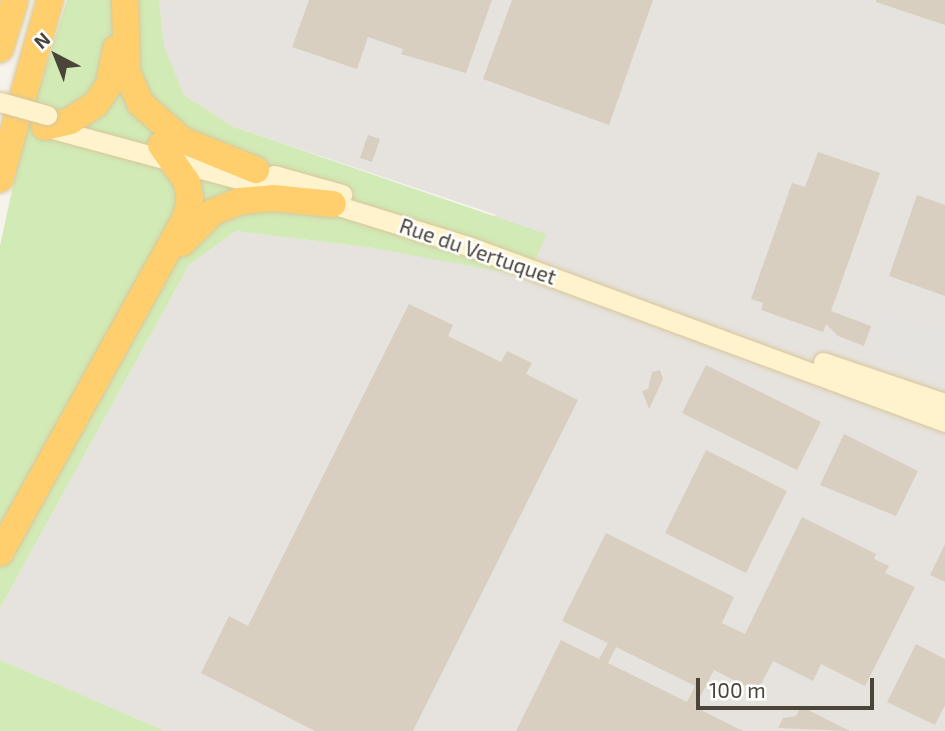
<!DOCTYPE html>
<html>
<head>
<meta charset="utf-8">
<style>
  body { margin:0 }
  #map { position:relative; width:945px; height:731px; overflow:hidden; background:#f6f3ec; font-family:"Exo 2",sans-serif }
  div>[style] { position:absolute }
  .industrial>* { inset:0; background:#e6e2dd }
  .green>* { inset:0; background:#d2eab5 }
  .parking>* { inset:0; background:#e5e3e0 }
  .building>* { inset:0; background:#d8cfc1 }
  .roads { filter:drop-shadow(0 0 2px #d6c79b) drop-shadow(0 0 2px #d6c79b) }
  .secondary>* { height:19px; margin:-9.5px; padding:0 9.5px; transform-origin:9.5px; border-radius:9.5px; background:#fff3cd }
  .highway>* { height:26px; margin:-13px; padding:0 13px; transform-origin:13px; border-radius:13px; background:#ffcf6e }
  .bridges { filter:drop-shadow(0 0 2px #d6c79b) drop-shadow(0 0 2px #d6c79b) }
  .secondary-bridge>* { height:19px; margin:-9.5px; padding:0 9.5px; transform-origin:9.5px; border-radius:9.5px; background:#fff3cd }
  span { translate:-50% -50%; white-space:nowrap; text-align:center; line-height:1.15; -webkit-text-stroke:5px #fff; paint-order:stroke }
  .street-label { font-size:21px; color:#4b4439 }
  .north { position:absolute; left:21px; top:21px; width:70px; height:70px; -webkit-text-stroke:5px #fff; paint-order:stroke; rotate:318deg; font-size:19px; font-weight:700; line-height:28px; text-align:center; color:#4b4439 }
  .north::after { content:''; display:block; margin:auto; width:24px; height:32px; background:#4b4439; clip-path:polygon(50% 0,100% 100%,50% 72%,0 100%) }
  .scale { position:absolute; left:696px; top:678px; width:178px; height:32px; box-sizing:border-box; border:4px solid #4b4439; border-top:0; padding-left:9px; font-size:21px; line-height:24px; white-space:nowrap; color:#4b4439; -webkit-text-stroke:5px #fff; paint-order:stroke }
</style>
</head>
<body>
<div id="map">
  <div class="industrial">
    <i style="clip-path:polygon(159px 0,945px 0,945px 731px,165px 731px,0 660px,0 608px,189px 265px,236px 231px,374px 248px,497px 215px,234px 127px,184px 95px,163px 47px)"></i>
  </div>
  <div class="green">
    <i style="clip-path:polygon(67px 0,159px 0,164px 47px,184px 95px,234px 127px,546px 234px,529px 277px,374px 248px,236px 231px,189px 265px,0 608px,0 246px,23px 139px)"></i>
    <i style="clip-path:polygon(0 660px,75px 692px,165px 731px,0 731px)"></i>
  </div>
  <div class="parking">
    <i style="clip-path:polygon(890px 314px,945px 335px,945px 351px,937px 373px,876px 349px)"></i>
  </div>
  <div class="building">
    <i style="clip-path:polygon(309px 0,492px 0,466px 73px,401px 54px,403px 49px,368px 37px,357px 69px,292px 47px)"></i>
    <i style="clip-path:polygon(512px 0,653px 0,609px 125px,483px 79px)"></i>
    <i style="clip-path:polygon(876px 0,945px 0,945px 25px,876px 2px)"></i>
    <i style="clip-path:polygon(368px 135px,380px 139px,372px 162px,360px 158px)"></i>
    <i style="clip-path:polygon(818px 152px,880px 173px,831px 311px,871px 326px,864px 346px,838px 336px,826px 324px,823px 332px,761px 310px,763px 303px,751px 299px,792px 183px,805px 187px)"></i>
    <i style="clip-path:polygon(917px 195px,945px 205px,945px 296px,889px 276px)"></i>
    <i style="clip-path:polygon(409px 304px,453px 325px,448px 336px,501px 362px,507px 351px,532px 363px,526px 374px,578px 400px,413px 731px,315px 731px,201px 673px,229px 616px,248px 626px)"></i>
    <i style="clip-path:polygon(706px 365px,821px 422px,797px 470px,682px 413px)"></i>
    <i style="clip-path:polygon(660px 370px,663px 379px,649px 409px,642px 391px,648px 389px,652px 372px)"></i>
    <i style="clip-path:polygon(844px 434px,918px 471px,896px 516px,820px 485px)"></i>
    <i style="clip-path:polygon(706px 450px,787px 491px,746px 573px,665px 533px)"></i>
    <i style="clip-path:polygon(evenodd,802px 517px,876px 554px,874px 559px,889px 566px,885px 573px,915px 587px,865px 686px,821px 664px,813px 681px,773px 661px,757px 692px,714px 670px,695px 707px,743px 731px,516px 731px,561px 640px,599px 659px,608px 643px,562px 621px,606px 533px,734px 597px,722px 623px,745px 634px,802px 517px,616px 647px,695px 686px,687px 702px,608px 663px,616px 647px)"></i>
    <i style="clip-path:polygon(945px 544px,945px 582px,930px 575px)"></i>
    <i style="clip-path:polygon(916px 644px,945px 659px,945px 705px,935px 725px,887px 702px)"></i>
    <i style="clip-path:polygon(801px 706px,820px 716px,850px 731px,778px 728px,783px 718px,796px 716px)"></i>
  </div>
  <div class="roads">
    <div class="secondary">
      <i style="left:49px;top:128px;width:250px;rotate:15.1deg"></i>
      <i style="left:274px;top:175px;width:71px;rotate:15.6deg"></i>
      <i style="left:319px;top:200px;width:156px;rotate:17.2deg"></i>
      <i style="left:468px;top:246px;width:508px;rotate:20.25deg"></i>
      <i style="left:823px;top:362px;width:129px;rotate:18.6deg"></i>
    </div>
    <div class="highway">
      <i style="left:125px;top:0;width:72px;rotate:88.4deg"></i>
      <i style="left:127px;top:72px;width:34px;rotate:67deg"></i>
      <i style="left:140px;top:103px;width:56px;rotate:41.4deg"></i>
      <i style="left:182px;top:140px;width:80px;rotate:22.1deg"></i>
      <i style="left:0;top:49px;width:51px;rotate:-73deg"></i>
      <i style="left:45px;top:127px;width:26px;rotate:-13deg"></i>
      <i style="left:70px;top:121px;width:30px;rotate:-33deg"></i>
      <i style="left:95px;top:105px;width:24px;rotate:-55deg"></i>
      <i style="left:109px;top:85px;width:37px;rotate:-79deg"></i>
      <i style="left:0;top:179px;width:186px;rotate:-74.4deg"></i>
      <i style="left:182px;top:243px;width:44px;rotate:-45deg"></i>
      <i style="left:213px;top:212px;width:29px;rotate:-22deg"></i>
      <i style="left:240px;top:201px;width:33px;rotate:-5deg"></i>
      <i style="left:273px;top:198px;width:60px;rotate:5.7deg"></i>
      <i style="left:0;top:553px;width:383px;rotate:-61deg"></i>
      <i style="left:186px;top:218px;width:20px;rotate:-79deg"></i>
      <i style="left:190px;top:198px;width:16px;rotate:-101deg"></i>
      <i style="left:187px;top:182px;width:45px;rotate:-125.1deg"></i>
    </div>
  </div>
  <div class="bridges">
    <div class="secondary-bridge">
      <i style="left:0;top:102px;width:49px;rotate:15.5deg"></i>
    </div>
  </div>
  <div class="street-label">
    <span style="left:478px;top:251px;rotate:19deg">Rue du Vertuquet</span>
  </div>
  <div class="north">N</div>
  <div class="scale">100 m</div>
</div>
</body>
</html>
